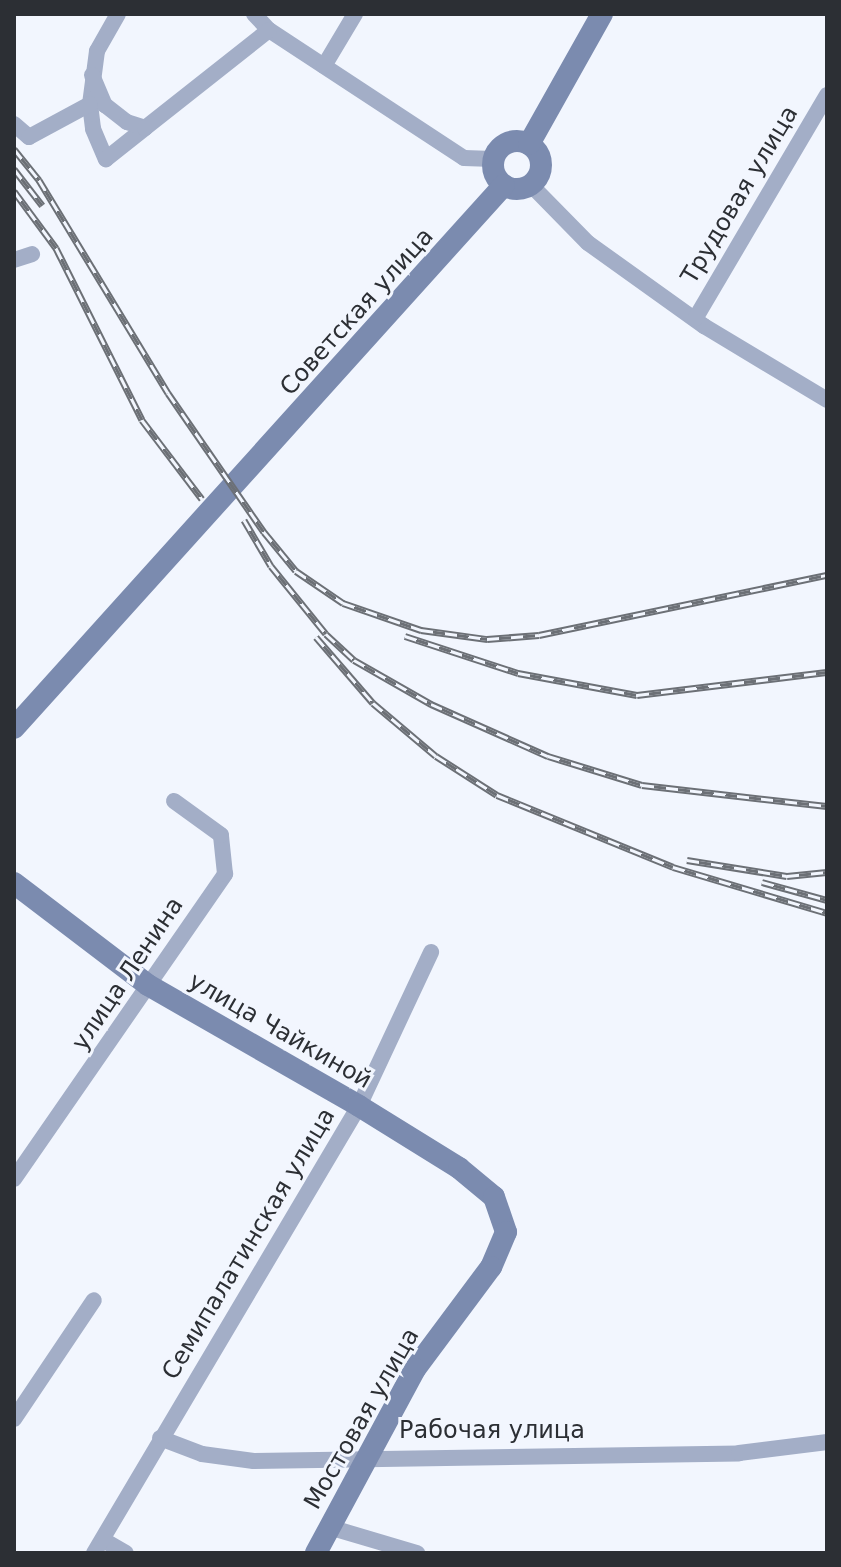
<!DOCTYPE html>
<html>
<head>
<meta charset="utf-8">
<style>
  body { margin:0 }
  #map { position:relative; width:841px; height:1567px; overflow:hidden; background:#f2f6fe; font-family:"DejaVu Sans",sans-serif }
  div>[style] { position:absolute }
  .street>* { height:16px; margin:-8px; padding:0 8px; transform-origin:8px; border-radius:8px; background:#a3aec7 }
  .secondary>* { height:22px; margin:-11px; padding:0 11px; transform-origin:11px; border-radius:11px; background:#7b8baf }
  .secondary>.ring { margin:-11px; padding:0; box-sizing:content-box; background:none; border:22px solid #7b8baf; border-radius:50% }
  .rail>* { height:7px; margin-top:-3.5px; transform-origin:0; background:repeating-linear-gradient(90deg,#f2f6fe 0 12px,#6c7076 0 24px); box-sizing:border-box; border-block:2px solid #6c7076 }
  span { translate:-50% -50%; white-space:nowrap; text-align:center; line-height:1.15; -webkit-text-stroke:6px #f2f6fe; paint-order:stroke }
  .street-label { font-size:24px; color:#2c2f34 }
  .frame { position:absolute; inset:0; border:16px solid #2c2f34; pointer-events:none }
</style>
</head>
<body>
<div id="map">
  <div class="street">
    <i style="left:118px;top:14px;width:43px;rotate:119.6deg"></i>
    <i style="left:97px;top:51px;width:53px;rotate:97.5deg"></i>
    <i style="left:90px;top:104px;width:25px;rotate:83deg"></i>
    <i style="left:93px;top:129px;width:33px;rotate:67deg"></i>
    <i style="left:106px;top:159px;width:50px;rotate:-38.5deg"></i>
    <i style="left:254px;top:14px;width:22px;rotate:47deg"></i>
    <i style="left:269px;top:30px;width:233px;rotate:33.3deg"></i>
    <i style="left:464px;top:158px;width:29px;rotate:2deg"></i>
    <i style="left:324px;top:66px;width:61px;rotate:-59.2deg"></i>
    <i style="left:92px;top:75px;width:33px;rotate:67deg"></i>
    <i style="left:105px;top:105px;width:28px;rotate:38deg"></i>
    <i style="left:127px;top:122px;width:19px;rotate:18deg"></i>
    <i style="left:145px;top:128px;width:158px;rotate:-38.3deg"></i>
    <i style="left:14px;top:124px;width:20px;rotate:41deg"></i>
    <i style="left:29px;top:137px;width:69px;rotate:-28.4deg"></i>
    <i style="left:531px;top:185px;width:81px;rotate:45.5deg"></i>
    <i style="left:588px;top:243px;width:143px;rotate:35.6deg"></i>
    <i style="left:704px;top:326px;width:144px;rotate:31deg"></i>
    <i style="left:14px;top:260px;width:19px;rotate:-18deg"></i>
    <i style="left:695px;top:319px;width:260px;rotate:-59.5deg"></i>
    <i style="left:14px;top:1179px;width:371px;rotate:-55.3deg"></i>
    <i style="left:225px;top:874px;width:39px;rotate:-96deg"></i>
    <i style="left:221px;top:835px;width:58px;rotate:-144.1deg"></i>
    <i style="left:14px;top:1419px;width:143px;rotate:-56.1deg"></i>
    <i style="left:160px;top:1438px;width:45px;rotate:20.9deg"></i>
    <i style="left:202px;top:1454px;width:52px;rotate:7.7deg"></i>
    <i style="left:254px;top:1461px;width:485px;rotate:-0.9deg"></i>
    <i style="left:739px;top:1453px;width:89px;rotate:-7.1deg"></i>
    <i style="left:329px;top:1527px;width:92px;rotate:16.5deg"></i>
    <i style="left:105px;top:1541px;width:24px;rotate:30deg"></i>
    <i style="left:94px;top:1553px;width:520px;rotate:-59.34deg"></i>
    <i style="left:359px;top:1106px;width:170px;rotate:-64.9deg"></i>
  </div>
  <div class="secondary">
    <i class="ring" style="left:493px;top:141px;width:26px;height:26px"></i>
    <i style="left:529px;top:144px;width:149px;rotate:-60.7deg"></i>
    <i style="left:14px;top:728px;width:731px;rotate:-47.94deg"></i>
    <i style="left:14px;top:883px;width:168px;rotate:37.3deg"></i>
    <i style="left:148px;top:985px;width:243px;rotate:29.8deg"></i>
    <i style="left:359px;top:1106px;width:118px;rotate:31.8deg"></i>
    <i style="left:459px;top:1168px;width:45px;rotate:39.6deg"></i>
    <i style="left:494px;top:1197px;width:37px;rotate:71deg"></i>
    <i style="left:506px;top:1232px;width:38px;rotate:113deg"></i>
    <i style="left:491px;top:1267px;width:127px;rotate:126.7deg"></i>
    <i style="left:415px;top:1369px;width:209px;rotate:118.3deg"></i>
  </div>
  <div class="rail">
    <i style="left:14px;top:149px;width:40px;rotate:51deg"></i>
    <i style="left:39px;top:180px;width:249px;rotate:58.8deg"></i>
    <i style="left:168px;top:393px;width:169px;rotate:55.4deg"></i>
    <i style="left:264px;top:532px;width:50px;rotate:50.6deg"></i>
    <i style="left:296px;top:571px;width:57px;rotate:34.2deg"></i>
    <i style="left:343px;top:603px;width:83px;rotate:19.1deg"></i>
    <i style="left:421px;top:630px;width:67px;rotate:7.8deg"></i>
    <i style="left:487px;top:639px;width:52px;rotate:-4.4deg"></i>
    <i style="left:539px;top:635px;width:294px;rotate:-11.8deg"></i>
    <i style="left:14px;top:169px;width:46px;rotate:52.1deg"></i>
    <i style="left:14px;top:191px;width:71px;rotate:53.6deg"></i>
    <i style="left:56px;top:248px;width:192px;rotate:63.4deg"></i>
    <i style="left:142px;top:420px;width:99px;rotate:52.8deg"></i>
    <i style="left:244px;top:520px;width:53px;rotate:59.6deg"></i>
    <i style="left:271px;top:566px;width:87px;rotate:51deg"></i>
    <i style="left:326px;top:634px;width:38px;rotate:43deg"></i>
    <i style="left:354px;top:660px;width:89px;rotate:29.7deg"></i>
    <i style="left:431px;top:704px;width:128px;rotate:24deg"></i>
    <i style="left:548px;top:756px;width:98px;rotate:17.1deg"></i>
    <i style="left:642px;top:785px;width:186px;rotate:6.5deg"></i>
    <i style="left:405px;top:636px;width:119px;rotate:18.1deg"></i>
    <i style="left:518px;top:673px;width:121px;rotate:10.5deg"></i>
    <i style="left:637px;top:695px;width:191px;rotate:-6.9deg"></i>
    <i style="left:316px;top:637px;width:87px;rotate:49.2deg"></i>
    <i style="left:373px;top:703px;width:82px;rotate:40.1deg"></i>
    <i style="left:436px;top:756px;width:72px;rotate:32.6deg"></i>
    <i style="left:497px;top:795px;width:190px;rotate:22.2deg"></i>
    <i style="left:673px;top:867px;width:161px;rotate:16.6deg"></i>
    <i style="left:687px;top:860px;width:101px;rotate:9.1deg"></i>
    <i style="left:787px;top:876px;width:40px;rotate:-5.7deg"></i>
    <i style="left:762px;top:882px;width:67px;rotate:15.5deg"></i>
  </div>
  <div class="street-label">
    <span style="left:740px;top:195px;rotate:-59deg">Трудовая улица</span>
    <span style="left:357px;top:312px;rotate:-48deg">Советская улица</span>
    <span style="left:128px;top:974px;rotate:-56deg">улица Ленина</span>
    <span style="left:280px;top:1031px;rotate:30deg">улица Чайкиной</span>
    <span style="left:249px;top:1244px;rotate:-59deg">Семипалатинская улица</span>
    <span style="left:362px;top:1419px;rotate:-60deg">Мостовая улица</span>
    <span style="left:492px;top:1431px">Рабочая улица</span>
  </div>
  <div class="frame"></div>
</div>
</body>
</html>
